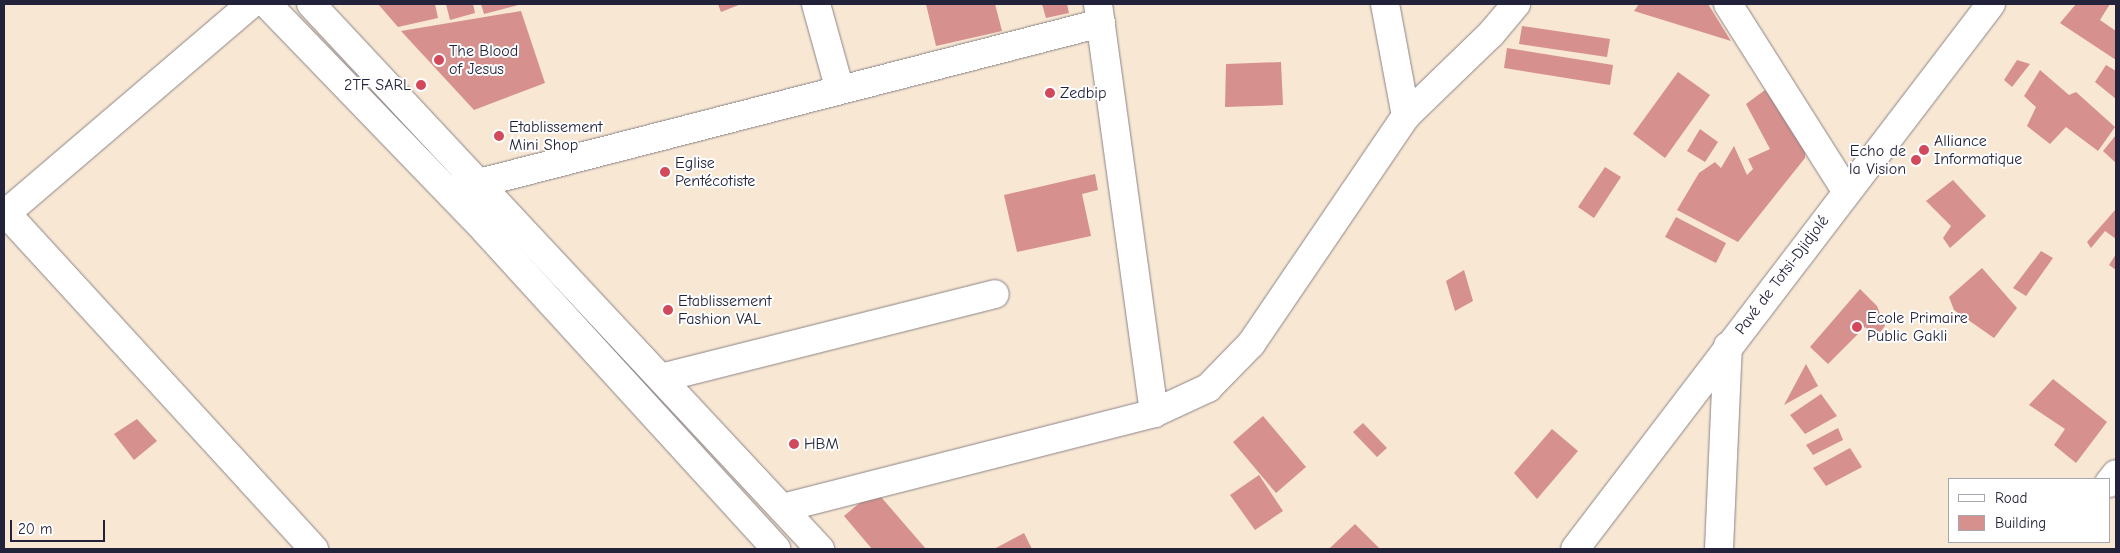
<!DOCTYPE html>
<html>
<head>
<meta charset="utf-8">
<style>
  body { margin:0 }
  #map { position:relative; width:2120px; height:553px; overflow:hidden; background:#f7e7d3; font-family:"Comic Neue",sans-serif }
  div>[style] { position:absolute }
  .building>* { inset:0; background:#d6908e }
  .roads { filter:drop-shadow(0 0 1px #8c8487) drop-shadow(0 0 1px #8c8487) }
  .street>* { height:28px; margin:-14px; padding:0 14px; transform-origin:14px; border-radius:14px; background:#fff }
  .secondary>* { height:28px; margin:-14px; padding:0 14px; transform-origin:14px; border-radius:14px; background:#fff }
  .dots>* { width:14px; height:14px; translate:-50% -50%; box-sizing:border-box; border:2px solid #fff; border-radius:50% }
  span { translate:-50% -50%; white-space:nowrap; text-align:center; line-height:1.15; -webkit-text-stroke:4px #fff; paint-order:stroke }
  .poi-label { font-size:16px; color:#22223b }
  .left { translate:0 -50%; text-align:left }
  .right { translate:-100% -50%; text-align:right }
  .street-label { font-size:16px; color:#22223b }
  .frame { position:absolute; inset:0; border:5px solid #22223b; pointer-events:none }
  .legend { position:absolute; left:1948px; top:478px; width:162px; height:65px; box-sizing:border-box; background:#fff; border:1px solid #a7a7b1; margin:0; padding:6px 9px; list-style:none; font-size:15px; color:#22223b }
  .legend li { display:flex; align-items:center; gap:10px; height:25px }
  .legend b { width:25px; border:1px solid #a7a7b1 }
  .scale { position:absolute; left:10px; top:520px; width:95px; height:22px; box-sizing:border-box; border:2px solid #22223b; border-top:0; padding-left:6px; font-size:15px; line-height:18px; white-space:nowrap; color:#22223b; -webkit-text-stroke:4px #fff; paint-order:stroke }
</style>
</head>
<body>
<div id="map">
  <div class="building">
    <i style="clip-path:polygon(378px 4px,435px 4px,438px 18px,398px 27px)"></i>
    <i style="clip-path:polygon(446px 4px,473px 4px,475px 13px,450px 20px)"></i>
    <i style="clip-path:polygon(481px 4px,522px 4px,484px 14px)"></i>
    <i style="clip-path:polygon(718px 4px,741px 4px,721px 12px)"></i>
    <i style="clip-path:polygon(926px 4px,995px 4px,1002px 31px,936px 46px)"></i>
    <i style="clip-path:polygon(1042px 4px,1067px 4px,1069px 13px,1046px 18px)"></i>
    <i style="clip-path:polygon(1639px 4px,1708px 4px,1731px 41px,1634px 11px)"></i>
    <i style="clip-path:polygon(2076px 4px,2110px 4px,2100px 20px,2116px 31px,2116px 60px,2060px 23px)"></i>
    <i style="clip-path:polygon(521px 11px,545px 83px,474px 110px,401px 31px)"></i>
    <i style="clip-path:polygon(1522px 26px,1610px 39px,1607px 57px,1519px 44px)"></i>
    <i style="clip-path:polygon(1507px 48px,1613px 65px,1610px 85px,1504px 68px)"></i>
    <i style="clip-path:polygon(2017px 60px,2030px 64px,2012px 87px,2004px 80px)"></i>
    <i style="clip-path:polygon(1281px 62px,1283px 105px,1225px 107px,1226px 64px)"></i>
    <i style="clip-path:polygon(2106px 65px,2116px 71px,2116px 99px,2095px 82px)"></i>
    <i style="clip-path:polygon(2040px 70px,2069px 95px,2076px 92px,2115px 127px,2098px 151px,2066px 127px,2050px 144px,2027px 126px,2036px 107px,2024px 96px)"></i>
    <i style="clip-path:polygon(1678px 72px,1710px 95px,1665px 158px,1633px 134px)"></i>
    <i style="clip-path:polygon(1765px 90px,1806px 147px,1805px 158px,1738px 242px,1677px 210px,1699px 173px,1715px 162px,1721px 168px,1734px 146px,1747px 175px,1753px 169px,1748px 159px,1770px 149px,1746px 104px)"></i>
    <i style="clip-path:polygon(1700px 129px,1718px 142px,1705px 162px,1687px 151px)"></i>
    <i style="clip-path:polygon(2116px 135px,2116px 163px,2103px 151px)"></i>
    <i style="clip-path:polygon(1605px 167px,1621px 177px,1594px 218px,1578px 207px)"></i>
    <i style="clip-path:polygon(1095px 174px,1098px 190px,1082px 194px,1091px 236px,1017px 252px,1004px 195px)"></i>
    <i style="clip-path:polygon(1953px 180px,1986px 216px,1950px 248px,1943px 238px,1951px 226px,1926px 201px)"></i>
    <i style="clip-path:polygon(2116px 209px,2116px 239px,2105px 231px,2091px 248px,2087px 242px)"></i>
    <i style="clip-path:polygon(1676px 217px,1726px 243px,1716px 263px,1665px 237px)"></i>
    <i style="clip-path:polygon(2041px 251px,2053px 258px,2026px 296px,2013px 288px)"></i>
    <i style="clip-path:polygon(2116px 254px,2116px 270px,2109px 265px)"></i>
    <i style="clip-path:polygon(1982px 268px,2017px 308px,1994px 338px,1954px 310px,1949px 297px)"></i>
    <i style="clip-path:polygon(1464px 270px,1473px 301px,1455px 311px,1446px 281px)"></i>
    <i style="clip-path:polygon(1860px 289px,1877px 306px,1885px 326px,1876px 337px,1865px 327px,1828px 364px,1810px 347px)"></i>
    <i style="clip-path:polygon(1806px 364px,1818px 386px,1784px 405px)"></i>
    <i style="clip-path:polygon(2053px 379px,2107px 422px,2076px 463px,2054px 445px,2065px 429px,2029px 405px)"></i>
    <i style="clip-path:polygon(1821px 394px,1837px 416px,1805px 434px,1790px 415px)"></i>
    <i style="clip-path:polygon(1263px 416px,1306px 467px,1276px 493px,1233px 442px)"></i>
    <i style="clip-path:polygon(137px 419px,157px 441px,134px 460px,114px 434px)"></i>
    <i style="clip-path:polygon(1363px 423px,1387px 448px,1377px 457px,1353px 432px)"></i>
    <i style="clip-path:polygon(1838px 428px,1843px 440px,1813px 455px,1806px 445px)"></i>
    <i style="clip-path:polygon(1552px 429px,1578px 451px,1537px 499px,1514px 473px)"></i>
    <i style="clip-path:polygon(1850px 448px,1862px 467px,1826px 486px,1813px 468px)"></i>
    <i style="clip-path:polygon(1259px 475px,1283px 511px,1255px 530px,1230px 495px)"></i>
    <i style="clip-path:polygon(875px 490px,926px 549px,872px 549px,844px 516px)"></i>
    <i style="clip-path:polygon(1355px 524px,1380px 549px,1329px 549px)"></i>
    <i style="clip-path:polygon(1024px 533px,1032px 549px,994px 549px)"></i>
  </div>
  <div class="roads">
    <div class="street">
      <i style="left:816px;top:4px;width:86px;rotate:74.5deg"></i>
      <i style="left:1098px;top:4px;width:413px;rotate:82.2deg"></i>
      <i style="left:1385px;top:4px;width:114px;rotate:79.4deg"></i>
      <i style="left:1728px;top:4px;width:221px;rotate:57.7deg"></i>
      <i style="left:456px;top:189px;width:666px;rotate:-14.43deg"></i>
      <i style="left:6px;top:213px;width:456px;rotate:47.5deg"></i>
      <i style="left:4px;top:215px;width:325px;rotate:-40.5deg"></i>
      <i style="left:661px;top:378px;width:344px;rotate:-14.1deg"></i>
      <i style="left:2109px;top:483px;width:11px;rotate:-52deg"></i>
      <i style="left:782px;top:508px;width:384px;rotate:-14.3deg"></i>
      <i style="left:1154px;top:413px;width:60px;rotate:-24.8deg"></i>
      <i style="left:1208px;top:388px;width:62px;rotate:-45.7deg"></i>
      <i style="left:1251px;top:344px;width:276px;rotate:-55.8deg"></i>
      <i style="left:1406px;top:116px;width:118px;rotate:-44deg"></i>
      <i style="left:1491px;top:34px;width:39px;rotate:-50deg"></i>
      <i style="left:1719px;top:549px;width:203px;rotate:-87.5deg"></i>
    </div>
    <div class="secondary">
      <i style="left:267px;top:4px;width:314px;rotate:46deg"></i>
      <i style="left:485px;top:230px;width:432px;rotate:47.6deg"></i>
      <i style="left:311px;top:4px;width:746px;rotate:46.96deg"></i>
      <i style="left:1575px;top:549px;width:686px;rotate:-52.65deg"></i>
    </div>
  </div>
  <div class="dots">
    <i style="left:439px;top:60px;background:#d1495b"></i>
    <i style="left:421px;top:85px;background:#d1495b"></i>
    <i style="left:1050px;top:93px;background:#d1495b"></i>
    <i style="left:499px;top:136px;background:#d1495b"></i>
    <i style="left:1924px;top:150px;background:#d1495b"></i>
    <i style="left:1916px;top:160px;background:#d1495b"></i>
    <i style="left:665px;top:172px;background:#d1495b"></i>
    <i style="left:668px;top:310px;background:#d1495b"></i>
    <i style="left:1857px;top:327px;background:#d1495b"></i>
    <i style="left:794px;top:444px;background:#d1495b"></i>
  </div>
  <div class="poi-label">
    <span class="left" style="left:449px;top:60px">The Blood<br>of Jesus</span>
    <span class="right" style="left:411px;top:85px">2TF SARL</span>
    <span class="left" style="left:1060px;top:93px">Zedbip</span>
    <span class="left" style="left:509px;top:136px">Etablissement<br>Mini Shop</span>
    <span class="left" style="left:1934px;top:150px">Alliance<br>Informatique</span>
    <span class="right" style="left:1906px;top:160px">Echo de<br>la Vision</span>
    <span class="left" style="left:675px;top:172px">Eglise<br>Pentécotiste</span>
    <span class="left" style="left:678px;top:310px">Etablissement<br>Fashion VAL</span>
    <span class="left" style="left:1867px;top:327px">Ecole Primaire<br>Public Gakli</span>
    <span class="left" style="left:804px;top:444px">HBM</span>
  </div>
  <div class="street-label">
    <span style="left:1782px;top:275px;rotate:-53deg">Pavé de Totsi-Djidjolé</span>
  </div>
  <div class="frame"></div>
  <ul class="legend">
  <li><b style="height:6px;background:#fff"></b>Road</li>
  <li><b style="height:14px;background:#d6908e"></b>Building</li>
  </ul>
  <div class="scale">20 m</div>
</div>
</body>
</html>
